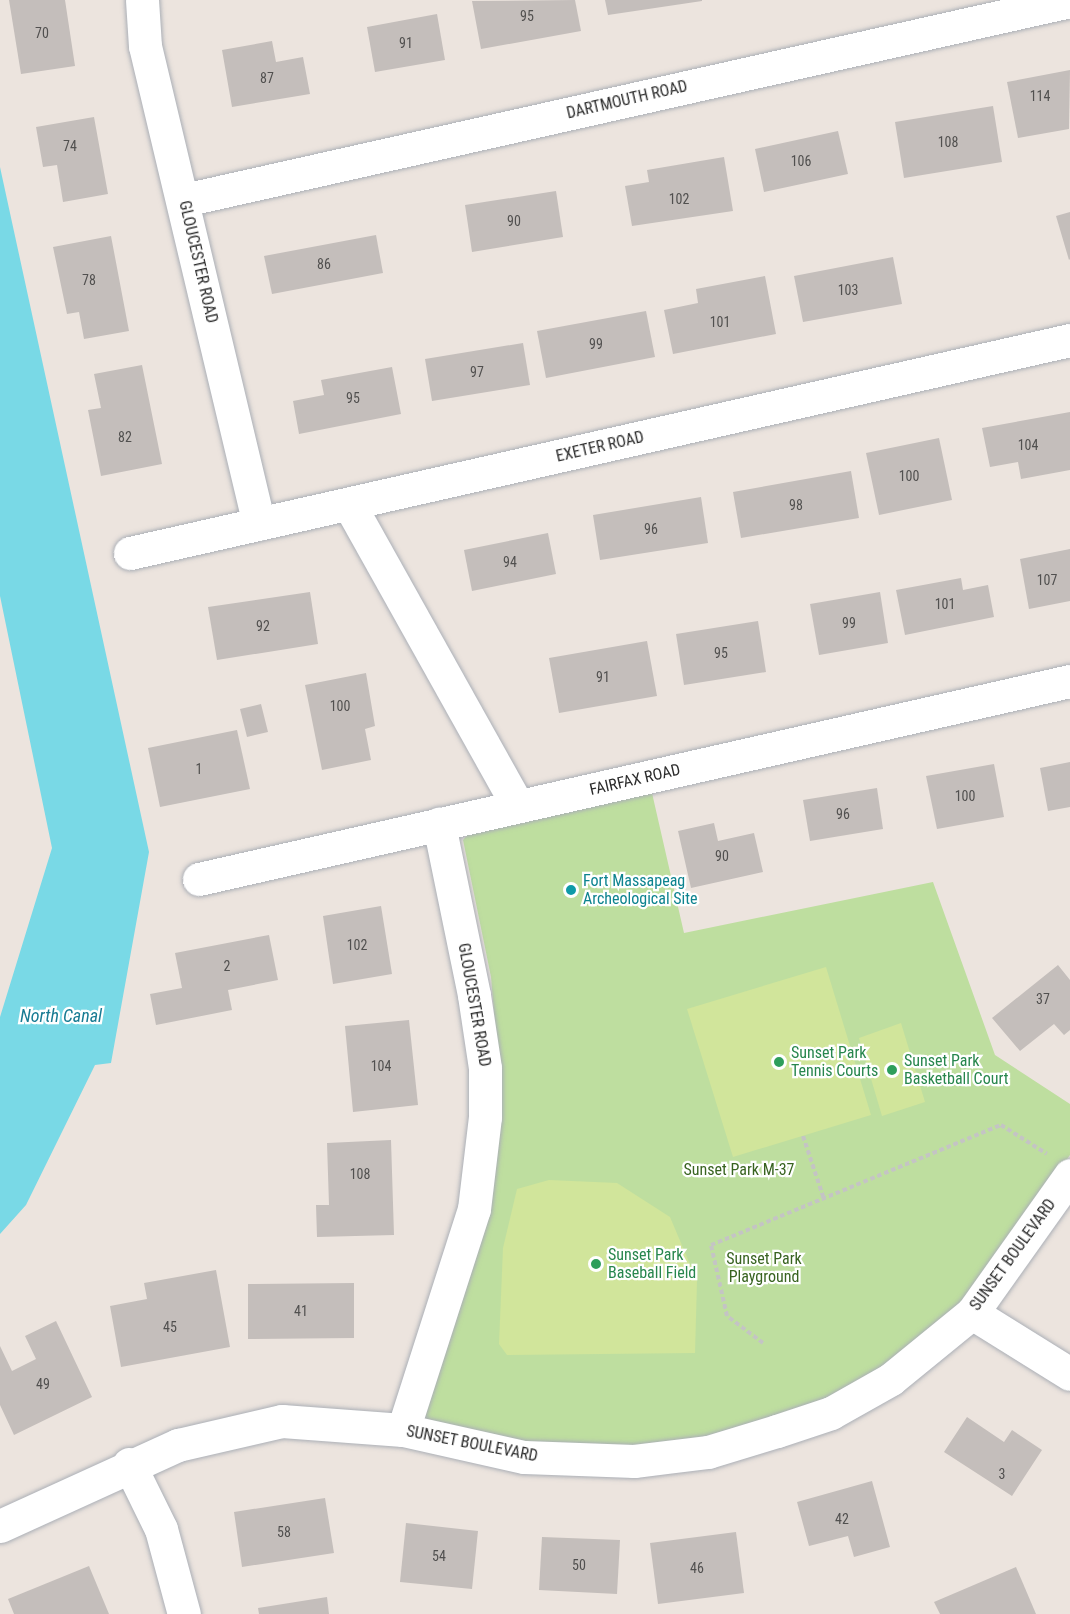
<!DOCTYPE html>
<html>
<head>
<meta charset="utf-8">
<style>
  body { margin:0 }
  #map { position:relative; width:1070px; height:1614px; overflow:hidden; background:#ece4de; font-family:"Roboto Condensed",sans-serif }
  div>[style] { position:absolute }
  .green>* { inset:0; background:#bede9f }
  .pitch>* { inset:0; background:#d1e59b }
  .water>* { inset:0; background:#79d9e6 }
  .building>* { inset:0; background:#c4bebb }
  .path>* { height:4px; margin-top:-2px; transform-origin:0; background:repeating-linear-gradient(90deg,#c4c4c4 0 4.5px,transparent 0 7.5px) }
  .roads { filter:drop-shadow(0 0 2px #abafb6) drop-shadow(0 0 2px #abafb6) }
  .minor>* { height:33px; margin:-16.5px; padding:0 16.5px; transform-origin:16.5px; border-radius:16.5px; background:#fff }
  .dots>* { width:16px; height:16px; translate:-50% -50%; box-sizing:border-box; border:3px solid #fff; border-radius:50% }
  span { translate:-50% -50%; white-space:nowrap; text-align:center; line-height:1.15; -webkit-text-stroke:4.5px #fff; paint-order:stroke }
  .number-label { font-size:14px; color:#51504f }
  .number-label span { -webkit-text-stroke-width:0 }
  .street-label { font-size:16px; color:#2b2b2b }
  .culture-label { font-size:16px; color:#0d838f }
  .left { translate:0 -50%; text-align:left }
  .leisure-label { font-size:16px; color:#27864d }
  .park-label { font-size:16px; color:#386320 }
  .water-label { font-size:18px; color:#177b93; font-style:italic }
</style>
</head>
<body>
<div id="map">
  <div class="green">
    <i style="clip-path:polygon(652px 793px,684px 933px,933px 882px,995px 1055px,1070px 1104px,1070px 1155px,966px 1302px,891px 1363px,823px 1402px,699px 1438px,614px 1448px,519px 1446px,419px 1422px,488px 1211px,502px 1106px,491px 977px,463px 840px,468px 834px)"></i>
  </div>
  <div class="pitch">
    <i style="clip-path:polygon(826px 967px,871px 1115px,733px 1157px,687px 1009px)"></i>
    <i style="clip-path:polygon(901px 1023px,925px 1102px,882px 1116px,859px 1038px)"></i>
    <i style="clip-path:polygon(549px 1180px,617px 1183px,670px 1217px,697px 1281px,695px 1353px,507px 1355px,499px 1344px,503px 1248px,517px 1189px)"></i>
  </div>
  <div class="water">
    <i style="clip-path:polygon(0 167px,149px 852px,111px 1063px,95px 1065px,26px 1205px,0 1234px,0 1017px,52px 848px,0 596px)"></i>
  </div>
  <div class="building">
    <i style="clip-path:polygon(9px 0,65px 0,75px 66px,21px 74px)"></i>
    <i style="clip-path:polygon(575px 0,581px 31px,481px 49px,472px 1px)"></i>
    <i style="clip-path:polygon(605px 0,702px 0,702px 1px,608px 15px)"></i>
    <i style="clip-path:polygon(437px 14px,445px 60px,375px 72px,367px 27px)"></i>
    <i style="clip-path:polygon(272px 41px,276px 62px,303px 57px,310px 94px,232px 107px,222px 50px)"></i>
    <i style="clip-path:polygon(1070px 70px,1069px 129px,1018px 138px,1007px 82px)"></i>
    <i style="clip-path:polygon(993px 106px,1002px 162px,904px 178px,895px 122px)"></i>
    <i style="clip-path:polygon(94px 117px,108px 194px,63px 202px,57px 165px,43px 167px,36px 127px)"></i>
    <i style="clip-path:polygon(838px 131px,848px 174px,764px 192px,755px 149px)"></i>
    <i style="clip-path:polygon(724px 157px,733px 211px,632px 226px,625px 186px,649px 182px,647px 170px)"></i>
    <i style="clip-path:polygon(556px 191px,563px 237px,472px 252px,465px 205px)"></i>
    <i style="clip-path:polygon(1070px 212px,1070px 259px,1069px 260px,1056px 216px)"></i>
    <i style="clip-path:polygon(376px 235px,383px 273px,272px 294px,264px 256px)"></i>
    <i style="clip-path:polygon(111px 236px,129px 331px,84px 339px,79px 312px,67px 314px,53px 247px)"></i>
    <i style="clip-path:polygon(893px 257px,902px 304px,803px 322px,794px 276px)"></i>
    <i style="clip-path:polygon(765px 276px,776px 334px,673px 354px,664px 310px,698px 303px,696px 289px)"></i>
    <i style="clip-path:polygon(646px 311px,655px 357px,546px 378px,537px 331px)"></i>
    <i style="clip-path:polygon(523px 343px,530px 385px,432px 401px,425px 359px)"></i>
    <i style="clip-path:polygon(142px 365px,162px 464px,101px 476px,88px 410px,101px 408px,94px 374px)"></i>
    <i style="clip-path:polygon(392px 367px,401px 414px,299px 434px,293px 401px,324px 395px,321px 380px)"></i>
    <i style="clip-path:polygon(1070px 412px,1070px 470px,1021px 479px,1018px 462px,990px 467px,982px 428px)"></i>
    <i style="clip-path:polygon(939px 438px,952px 500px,879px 515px,866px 453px)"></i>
    <i style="clip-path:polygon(851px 471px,859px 518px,741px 538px,733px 492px)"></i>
    <i style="clip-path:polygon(701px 497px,708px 543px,600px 560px,593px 515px)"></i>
    <i style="clip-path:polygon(548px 533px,556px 574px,472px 591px,464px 550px)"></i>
    <i style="clip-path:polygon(1070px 549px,1070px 601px,1029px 609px,1020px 559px)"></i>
    <i style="clip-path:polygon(961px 578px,963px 590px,988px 585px,994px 617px,905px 635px,896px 590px)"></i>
    <i style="clip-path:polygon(310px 592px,318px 644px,217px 660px,208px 607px)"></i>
    <i style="clip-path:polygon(880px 592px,888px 643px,819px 655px,810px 604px)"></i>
    <i style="clip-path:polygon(758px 621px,766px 672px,684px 685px,676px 634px)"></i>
    <i style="clip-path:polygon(647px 641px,657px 696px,559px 713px,549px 658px)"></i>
    <i style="clip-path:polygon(366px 673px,375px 726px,365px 729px,371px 760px,322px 770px,305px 685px)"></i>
    <i style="clip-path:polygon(261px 704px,268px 732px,247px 737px,240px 709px)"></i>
    <i style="clip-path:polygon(237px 730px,250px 789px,160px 807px,148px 748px)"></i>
    <i style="clip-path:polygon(1070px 762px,1070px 807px,1048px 811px,1040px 768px)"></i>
    <i style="clip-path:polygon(994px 764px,1004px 817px,937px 829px,926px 776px)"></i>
    <i style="clip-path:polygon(877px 788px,883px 829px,810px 841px,803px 800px)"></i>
    <i style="clip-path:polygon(714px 823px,718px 841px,754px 833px,763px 872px,691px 888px,678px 831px)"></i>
    <i style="clip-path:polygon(381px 906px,392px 974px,333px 984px,323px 916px)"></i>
    <i style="clip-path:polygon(269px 935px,278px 980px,228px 990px,232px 1010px,156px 1025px,150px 994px,182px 988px,175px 953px)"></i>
    <i style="clip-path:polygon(1058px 965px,1070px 980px,1070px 1030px,1064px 1035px,1054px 1024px,1020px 1051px,992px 1018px)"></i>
    <i style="clip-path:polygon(409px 1020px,418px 1105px,353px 1112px,345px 1026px)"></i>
    <i style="clip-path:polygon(391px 1140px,394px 1235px,317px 1237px,316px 1205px,329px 1205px,327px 1143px)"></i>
    <i style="clip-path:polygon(216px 1270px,230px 1347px,121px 1367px,110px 1306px,147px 1299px,144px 1283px)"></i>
    <i style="clip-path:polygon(354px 1283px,354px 1338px,248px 1339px,248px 1284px)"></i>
    <i style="clip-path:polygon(56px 1321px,92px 1397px,14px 1435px,0 1405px,0 1346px,12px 1371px,36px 1359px,25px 1336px)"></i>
    <i style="clip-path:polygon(967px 1417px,1004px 1442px,1012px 1430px,1042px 1450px,1012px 1496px,944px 1452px)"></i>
    <i style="clip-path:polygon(872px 1481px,890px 1547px,854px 1557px,848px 1536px,809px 1546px,797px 1502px)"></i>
    <i style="clip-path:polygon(325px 1498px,334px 1553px,242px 1567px,234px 1512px)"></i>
    <i style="clip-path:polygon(406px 1523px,478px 1531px,472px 1589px,400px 1582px)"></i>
    <i style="clip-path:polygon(736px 1532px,744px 1593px,658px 1604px,650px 1543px)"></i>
    <i style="clip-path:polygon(542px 1537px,620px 1540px,617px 1594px,539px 1590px)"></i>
    <i style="clip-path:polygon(89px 1566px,109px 1614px,14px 1614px,8px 1599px)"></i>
    <i style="clip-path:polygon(1016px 1567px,1036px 1614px,940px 1614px,934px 1602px)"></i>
    <i style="clip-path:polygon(327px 1597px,329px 1614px,259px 1614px,258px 1608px)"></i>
  </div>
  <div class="path">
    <i style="left:803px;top:1136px;width:66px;rotate:71.6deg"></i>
    <i style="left:763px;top:1343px;width:45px;rotate:-143.1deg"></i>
    <i style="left:727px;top:1316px;width:73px;rotate:-102.7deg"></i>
    <i style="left:711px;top:1245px;width:314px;rotate:-22.5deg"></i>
    <i style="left:1001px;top:1125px;width:54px;rotate:32.2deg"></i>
  </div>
  <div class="roads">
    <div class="minor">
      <i style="left:142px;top:0;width:46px;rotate:86.3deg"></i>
      <i style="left:145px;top:46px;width:491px;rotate:76.6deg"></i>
      <i style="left:184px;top:200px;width:908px;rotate:-12.66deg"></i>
      <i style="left:349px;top:504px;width:346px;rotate:60.8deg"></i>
      <i style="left:130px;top:553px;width:964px;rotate:-12.77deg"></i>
      <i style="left:199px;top:879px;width:893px;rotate:-12.81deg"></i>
      <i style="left:972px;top:1313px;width:115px;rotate:31.9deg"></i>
      <i style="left:403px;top:1430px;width:232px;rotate:-72.2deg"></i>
      <i style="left:474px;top:1209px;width:93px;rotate:-83.2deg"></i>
      <i style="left:485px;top:1117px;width:49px;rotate:-90deg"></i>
      <i style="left:485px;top:1068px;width:74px;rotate:-98.6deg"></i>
      <i style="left:474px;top:995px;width:175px;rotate:-101.6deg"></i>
      <i style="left:129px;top:1464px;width:72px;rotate:63.8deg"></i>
      <i style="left:161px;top:1529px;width:88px;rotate:74.9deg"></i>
      <i style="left:0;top:1526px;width:196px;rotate:-24.5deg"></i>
      <i style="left:178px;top:1445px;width:107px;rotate:-13deg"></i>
      <i style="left:282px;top:1421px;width:121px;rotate:4.3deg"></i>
      <i style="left:403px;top:1430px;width:124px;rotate:12.6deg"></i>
      <i style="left:524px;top:1457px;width:110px;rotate:2.1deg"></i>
      <i style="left:634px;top:1461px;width:75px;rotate:-6.9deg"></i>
      <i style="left:708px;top:1452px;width:72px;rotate:-16.9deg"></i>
      <i style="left:777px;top:1431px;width:57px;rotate:-18.4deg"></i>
      <i style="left:831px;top:1413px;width:69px;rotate:-29.5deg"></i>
      <i style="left:891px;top:1379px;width:104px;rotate:-39.2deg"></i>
      <i style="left:972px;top:1313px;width:169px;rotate:-54.6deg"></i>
    </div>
  </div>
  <div class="dots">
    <i style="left:571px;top:890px;background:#0f9aa8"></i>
    <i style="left:779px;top:1062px;background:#2e9e5b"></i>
    <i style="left:892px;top:1070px;background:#2e9e5b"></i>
    <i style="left:596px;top:1264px;background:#2e9e5b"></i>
  </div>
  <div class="number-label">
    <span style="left:527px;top:16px">95</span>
    <span style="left:42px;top:33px">70</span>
    <span style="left:406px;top:43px">91</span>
    <span style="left:267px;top:78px">87</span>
    <span style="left:1040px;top:96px">114</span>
    <span style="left:948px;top:142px">108</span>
    <span style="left:70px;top:146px">74</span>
    <span style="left:801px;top:161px">106</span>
    <span style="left:679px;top:199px">102</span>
    <span style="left:514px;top:221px">90</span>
    <span style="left:324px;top:264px">86</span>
    <span style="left:89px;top:280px">78</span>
    <span style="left:848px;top:290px">103</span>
    <span style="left:720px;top:322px">101</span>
    <span style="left:596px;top:344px">99</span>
    <span style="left:477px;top:372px">97</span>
    <span style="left:353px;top:398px">95</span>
    <span style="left:125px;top:437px">82</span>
    <span style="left:1028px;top:445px">104</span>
    <span style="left:909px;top:476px">100</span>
    <span style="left:796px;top:505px">98</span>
    <span style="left:651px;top:529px">96</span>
    <span style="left:510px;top:562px">94</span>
    <span style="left:1047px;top:580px">107</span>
    <span style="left:945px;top:604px">101</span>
    <span style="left:849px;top:623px">99</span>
    <span style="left:263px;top:626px">92</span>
    <span style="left:721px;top:653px">95</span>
    <span style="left:603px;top:677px">91</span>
    <span style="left:340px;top:706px">100</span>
    <span style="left:199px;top:769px">1</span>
    <span style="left:965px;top:796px">100</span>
    <span style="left:843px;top:814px">96</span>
    <span style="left:722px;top:856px">90</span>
    <span style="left:357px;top:945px">102</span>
    <span style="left:227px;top:966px">2</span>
    <span style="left:1043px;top:999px">37</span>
    <span style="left:381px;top:1066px">104</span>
    <span style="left:360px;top:1174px">108</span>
    <span style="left:301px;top:1311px">41</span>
    <span style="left:170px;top:1327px">45</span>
    <span style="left:43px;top:1384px">49</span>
    <span style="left:1002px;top:1474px">3</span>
    <span style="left:842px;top:1519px">42</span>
    <span style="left:284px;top:1532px">58</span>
    <span style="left:439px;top:1556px">54</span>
    <span style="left:579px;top:1565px">50</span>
    <span style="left:697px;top:1568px">46</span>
  </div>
  <div class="street-label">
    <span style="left:627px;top:100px;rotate:-13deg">DARTMOUTH ROAD</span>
    <span style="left:198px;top:262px;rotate:77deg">GLOUCESTER ROAD</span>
    <span style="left:600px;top:447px;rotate:-13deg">EXETER ROAD</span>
    <span style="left:635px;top:780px;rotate:-13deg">FAIRFAX ROAD</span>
    <span style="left:474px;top:1005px;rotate:80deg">GLOUCESTER ROAD</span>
    <span style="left:1013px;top:1255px;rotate:-54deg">SUNSET BOULEVARD</span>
    <span style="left:472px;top:1444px;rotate:11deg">SUNSET BOULEVARD</span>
  </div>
  <div class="culture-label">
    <span class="left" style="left:583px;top:890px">Fort Massapeag<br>Archeological Site</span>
  </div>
  <div class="leisure-label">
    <span class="left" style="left:791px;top:1062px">Sunset Park<br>Tennis Courts</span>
    <span class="left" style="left:904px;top:1070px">Sunset Park<br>Basketball Court</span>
    <span class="left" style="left:608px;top:1264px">Sunset Park<br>Baseball Field</span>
  </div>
  <div class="park-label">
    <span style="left:739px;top:1170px">Sunset Park M-37</span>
    <span style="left:764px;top:1268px">Sunset Park<br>Playground</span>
  </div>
  <div class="water-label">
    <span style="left:61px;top:1016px">North Canal</span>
  </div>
</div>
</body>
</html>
